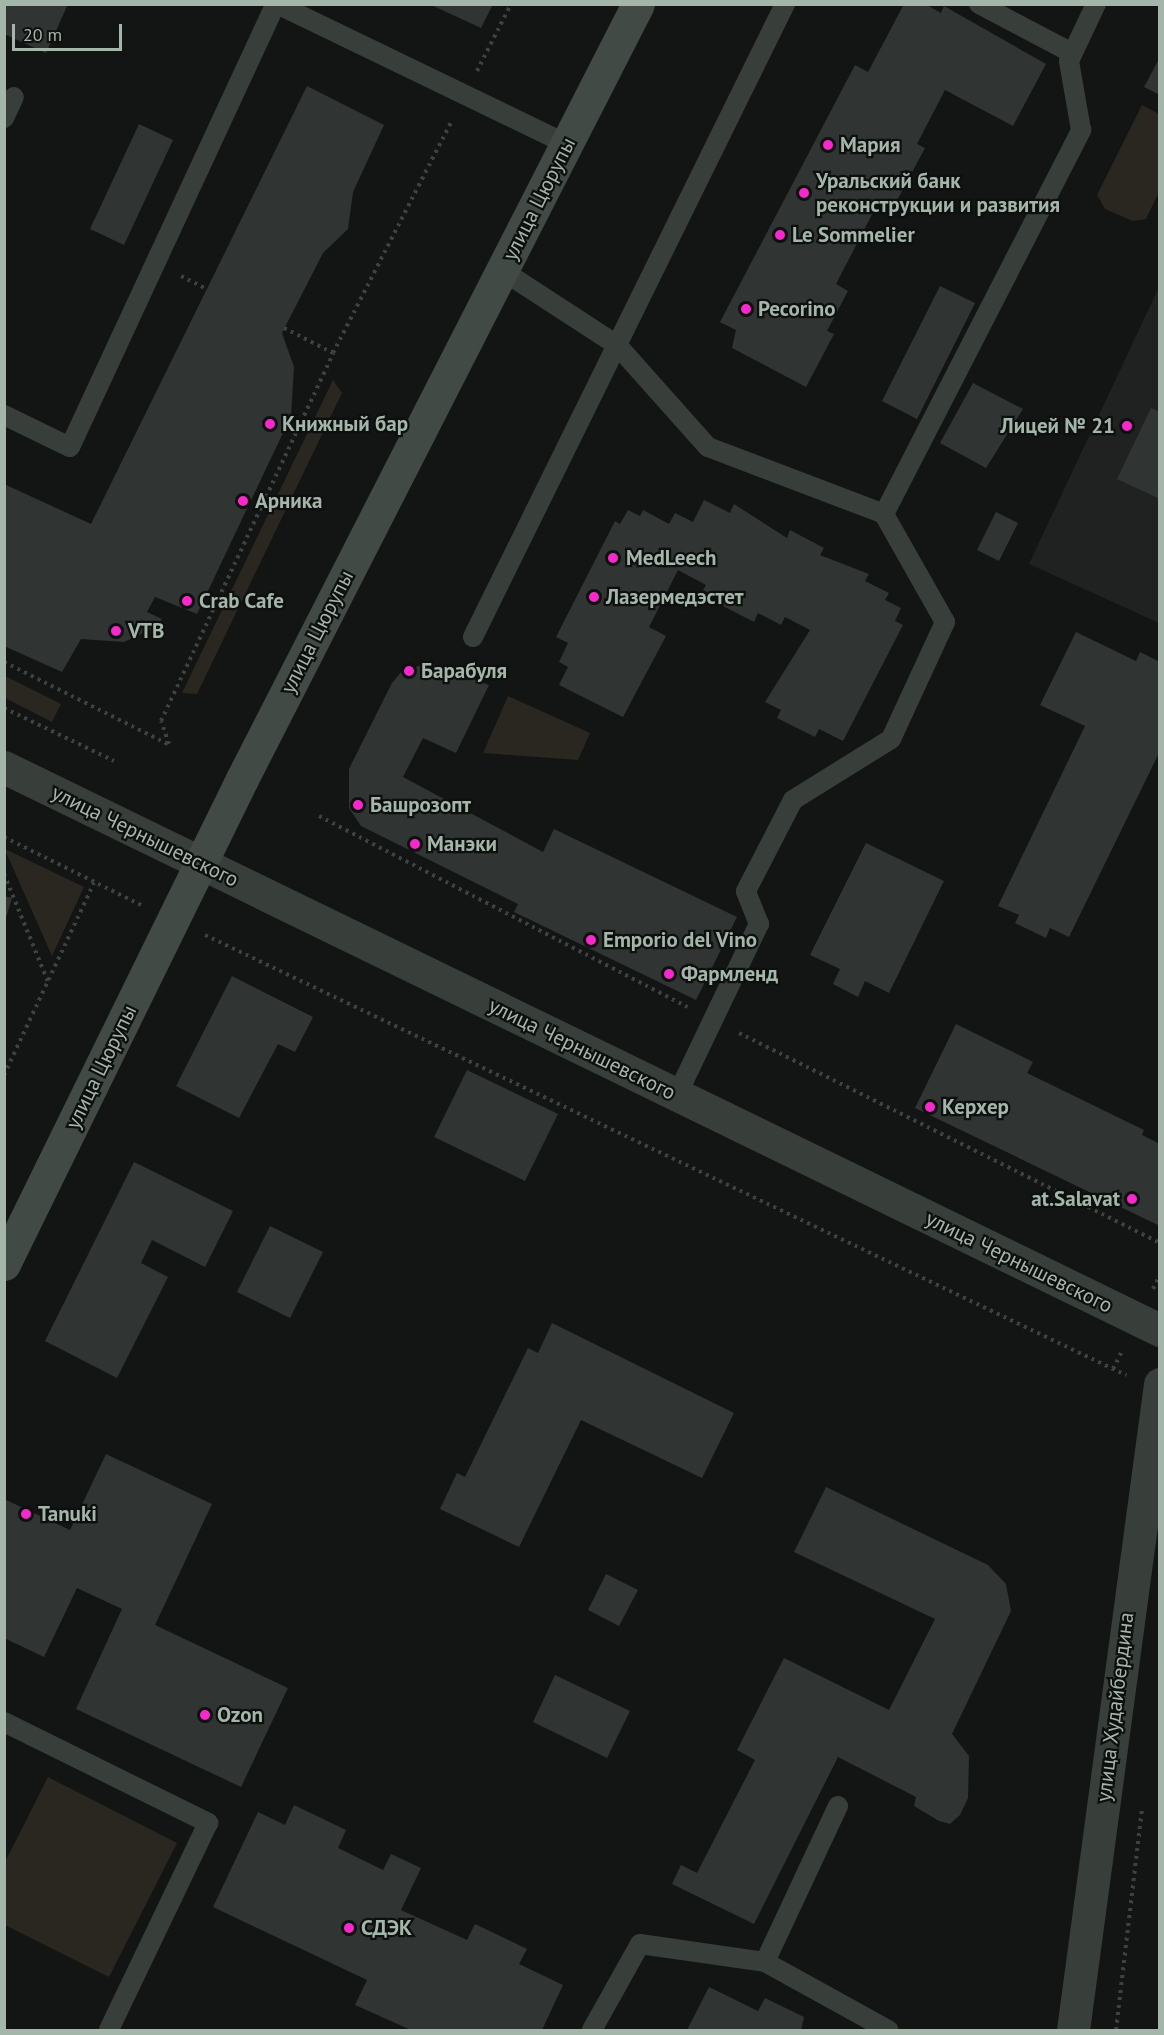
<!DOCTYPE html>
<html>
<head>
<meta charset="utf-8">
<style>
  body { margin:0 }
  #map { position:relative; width:1164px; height:2035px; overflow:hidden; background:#131514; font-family:"PT Sans",sans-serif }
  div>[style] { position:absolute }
  .built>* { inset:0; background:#1f2221 }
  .green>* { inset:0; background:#2a2721 }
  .building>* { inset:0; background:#303432 }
  .path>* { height:4px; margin-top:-2px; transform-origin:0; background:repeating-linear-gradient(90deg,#3c433e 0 3px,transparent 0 7.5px) }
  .service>* { height:20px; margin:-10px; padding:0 10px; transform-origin:10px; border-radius:10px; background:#383f3b }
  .minor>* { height:33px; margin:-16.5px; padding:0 16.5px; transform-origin:16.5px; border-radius:16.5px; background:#383f3b }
  .tertiary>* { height:33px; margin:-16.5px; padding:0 16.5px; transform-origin:16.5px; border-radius:16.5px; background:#383f3b }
  .secondary>* { height:33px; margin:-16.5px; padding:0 16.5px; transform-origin:16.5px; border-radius:16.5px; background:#424a45 }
  .dots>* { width:16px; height:16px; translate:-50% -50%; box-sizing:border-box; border:3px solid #0e100f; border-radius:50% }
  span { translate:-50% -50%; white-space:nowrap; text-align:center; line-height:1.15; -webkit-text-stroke:4.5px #0e100f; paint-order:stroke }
  .poi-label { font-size:21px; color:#a4b6a9; font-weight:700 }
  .left { translate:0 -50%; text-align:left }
  .right { translate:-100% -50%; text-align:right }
  .street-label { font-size:21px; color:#a4b6a9 }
  .frame { position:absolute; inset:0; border:6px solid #a4b6a9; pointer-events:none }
  .scale { position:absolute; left:12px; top:24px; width:110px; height:27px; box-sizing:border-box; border:3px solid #a4b6a9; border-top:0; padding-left:8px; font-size:18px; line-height:21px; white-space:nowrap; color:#a4b6a9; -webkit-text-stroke:4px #0e100f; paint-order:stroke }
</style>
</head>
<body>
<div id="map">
  <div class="built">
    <i style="clip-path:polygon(1159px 287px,1159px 623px,1029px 564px)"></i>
  </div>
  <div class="green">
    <i style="clip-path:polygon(1142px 105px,1159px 114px,1159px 192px,1146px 219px,1133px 221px,1105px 209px,1097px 195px)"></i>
    <i style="clip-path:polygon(333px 380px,342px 393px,197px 694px,182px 693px)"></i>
    <i style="clip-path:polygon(5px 676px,61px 704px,52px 722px,5px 698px)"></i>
    <i style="clip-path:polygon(508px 696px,590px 733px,578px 760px,483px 753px)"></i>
    <i style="clip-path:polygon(5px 849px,84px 887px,52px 956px,5px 850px)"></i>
    <i style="clip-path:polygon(48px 1777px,177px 1843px,109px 1977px,5px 1925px,5px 1862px)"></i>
  </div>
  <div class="building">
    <i style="clip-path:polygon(4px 4px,68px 4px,46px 53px,4px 34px)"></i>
    <i style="clip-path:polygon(429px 4px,493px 4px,481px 28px)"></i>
    <i style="clip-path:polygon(904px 4px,925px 4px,941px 13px,944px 6px,1046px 64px,1013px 126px,945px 90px,917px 144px,925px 148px,894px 206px,880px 199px,836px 284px,848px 291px,827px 331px,834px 334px,806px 387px,732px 348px,736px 330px,720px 322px,855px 65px,868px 72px)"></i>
    <i style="clip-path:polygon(1160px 57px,1160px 95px,1144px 87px)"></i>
    <i style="clip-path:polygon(307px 86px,384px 125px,353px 192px,348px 229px,323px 253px,282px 333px,294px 367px,291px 416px,197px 614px,155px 597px,147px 612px,162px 619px,152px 629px,124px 642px,81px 639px,62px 672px,4px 646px,4px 484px,91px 524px)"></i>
    <i style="clip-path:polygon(139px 124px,173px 140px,124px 245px,90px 229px)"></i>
    <i style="clip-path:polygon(940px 286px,975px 303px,917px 419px,882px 401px)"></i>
    <i style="clip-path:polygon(973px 383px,1023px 409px,986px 468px,940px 443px)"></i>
    <i style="clip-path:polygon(1151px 408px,1160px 412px,1160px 499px,1117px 479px)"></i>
    <i style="clip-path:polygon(704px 500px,730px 513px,734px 504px,787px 538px,790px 530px,824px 548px,820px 555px,869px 574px,865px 581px,889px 593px,885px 600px,901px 608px,895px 621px,903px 625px,843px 741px,819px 729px,815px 737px,777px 718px,781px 710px,765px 702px,810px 630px,785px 617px,781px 625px,758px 613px,754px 622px,721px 605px,723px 600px,703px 590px,706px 585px,678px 570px,649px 627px,666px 636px,623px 717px,559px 685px,568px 667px,559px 662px,568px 643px,556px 637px,615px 521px,620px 524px,628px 510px,640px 516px,643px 510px,669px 524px,675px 513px,693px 522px)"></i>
    <i style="clip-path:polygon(996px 512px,1018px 523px,999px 561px,977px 550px)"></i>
    <i style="clip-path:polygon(1076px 632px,1136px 661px,1140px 652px,1160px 662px,1160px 751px,1069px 937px,1050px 928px,1046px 938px,1015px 923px,1019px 915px,998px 906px,1085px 726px,1040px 705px)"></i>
    <i style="clip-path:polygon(429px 663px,489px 685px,456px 753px,423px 738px,403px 777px,543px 852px,554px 829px,737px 917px,696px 1000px,514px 912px,518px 904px,361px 826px,349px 808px,349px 769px,392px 683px,402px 671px)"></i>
    <i style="clip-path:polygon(866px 843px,944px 881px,889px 993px,865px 981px,858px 997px,833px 984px,840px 969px,810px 955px)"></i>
    <i style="clip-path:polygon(4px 896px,12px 898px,5px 921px,4px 921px)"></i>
    <i style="clip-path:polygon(232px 976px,313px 1017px,295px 1052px,278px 1044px,239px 1118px,176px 1086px)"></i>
    <i style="clip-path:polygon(956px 1024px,1033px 1062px,1027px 1073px,1144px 1130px,1142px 1135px,1160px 1144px,1160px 1226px,915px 1108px)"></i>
    <i style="clip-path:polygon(467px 1070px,558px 1114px,525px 1181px,434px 1137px)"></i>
    <i style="clip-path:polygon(134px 1162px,233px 1211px,205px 1267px,152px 1240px,141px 1263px,168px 1277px,117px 1378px,45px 1341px)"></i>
    <i style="clip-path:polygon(270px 1226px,323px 1252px,290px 1318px,237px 1292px)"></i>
    <i style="clip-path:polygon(552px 1323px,734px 1413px,702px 1478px,581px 1420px,519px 1547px,440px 1509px,457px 1473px,465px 1477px,528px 1348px,538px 1353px)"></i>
    <i style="clip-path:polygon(106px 1454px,212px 1504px,155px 1625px,288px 1688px,241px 1787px,76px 1709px,122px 1609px,77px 1588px,44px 1657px,4px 1638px,4px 1499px,70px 1530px)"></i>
    <i style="clip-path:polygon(826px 1487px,988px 1565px,1006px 1584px,1011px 1611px,952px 1734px,969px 1756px,968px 1798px,960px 1815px,950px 1824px,939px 1821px,914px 1806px,916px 1797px,838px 1757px,754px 1924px,672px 1884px,681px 1865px,697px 1873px,755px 1760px,737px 1750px,784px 1658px,889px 1710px,935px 1619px,794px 1552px)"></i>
    <i style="clip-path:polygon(606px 1574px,638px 1590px,619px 1626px,588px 1610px)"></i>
    <i style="clip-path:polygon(555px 1675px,630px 1711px,607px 1758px,533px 1722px)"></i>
    <i style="clip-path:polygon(294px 1805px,346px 1830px,338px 1848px,383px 1870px,391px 1854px,421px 1868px,401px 1910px,467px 1940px,475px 1924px,527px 1949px,519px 1964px,563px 1985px,542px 2030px,411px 2030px,355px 2005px,367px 1980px,213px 1907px,258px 1812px,285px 1825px)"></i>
    <i style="clip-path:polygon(709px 1987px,758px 2011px,765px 1998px,804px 2017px,801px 2030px,687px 2030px)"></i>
  </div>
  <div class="path">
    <i style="left:477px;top:71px;width:75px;rotate:-63.1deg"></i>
    <i style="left:181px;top:276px;width:27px;rotate:27deg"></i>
    <i style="left:284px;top:328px;width:55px;rotate:27deg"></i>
    <i style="left:4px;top:662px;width:183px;rotate:26.6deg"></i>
    <i style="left:4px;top:708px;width:122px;rotate:25.7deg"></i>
    <i style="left:169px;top:744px;width:24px;rotate:-109deg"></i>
    <i style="left:161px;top:721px;width:406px;rotate:-64.9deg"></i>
    <i style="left:333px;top:353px;width:262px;rotate:-62.9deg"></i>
    <i style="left:319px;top:816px;width:415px;rotate:27.4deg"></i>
    <i style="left:4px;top:837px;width:153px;rotate:26.4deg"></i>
    <i style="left:4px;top:874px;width:117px;rotate:67.8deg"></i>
    <i style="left:205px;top:935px;width:1021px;rotate:25.54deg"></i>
    <i style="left:739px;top:1033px;width:470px;rotate:26.5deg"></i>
    <i style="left:4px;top:1075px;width:212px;rotate:-64.9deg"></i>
    <i style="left:1153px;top:1289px;width:15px;rotate:-62deg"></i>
    <i style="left:1113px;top:1369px;width:22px;rotate:-63deg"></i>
    <i style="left:1116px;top:2030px;width:224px;rotate:-83.3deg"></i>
  </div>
  <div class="service">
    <i style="left:277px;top:4px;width:322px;rotate:25.8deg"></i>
    <i style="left:979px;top:4px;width:105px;rotate:27.8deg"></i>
    <i style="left:4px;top:118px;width:23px;rotate:-65deg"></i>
    <i style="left:503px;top:271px;width:136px;rotate:33deg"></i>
    <i style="left:617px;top:345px;width:137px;rotate:48.3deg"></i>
    <i style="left:708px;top:447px;width:188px;rotate:20.8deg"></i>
    <i style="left:4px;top:415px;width:73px;rotate:25.9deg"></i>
    <i style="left:70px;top:447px;width:489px;rotate:-65.1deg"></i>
    <i style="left:473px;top:637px;width:706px;rotate:-63.76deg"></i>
    <i style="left:677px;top:1095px;width:190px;rotate:-64.4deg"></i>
    <i style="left:759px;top:924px;width:35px;rotate:-112deg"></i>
    <i style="left:746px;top:891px;width:102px;rotate:-62.7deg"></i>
    <i style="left:793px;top:800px;width:115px;rotate:-31.9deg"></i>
    <i style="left:891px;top:739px;width:129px;rotate:-65.2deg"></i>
    <i style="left:945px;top:622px;width:124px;rotate:-119.5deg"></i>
    <i style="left:884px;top:514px;width:432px;rotate:-62.8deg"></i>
    <i style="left:1081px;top:130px;width:70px;rotate:-99.9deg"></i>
    <i style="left:1069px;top:61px;width:63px;rotate:-64.7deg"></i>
    <i style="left:4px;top:1722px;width:228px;rotate:26.3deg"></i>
    <i style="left:208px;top:1823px;width:229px;rotate:115.6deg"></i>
    <i style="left:838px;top:1806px;width:172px;rotate:115.1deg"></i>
    <i style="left:765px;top:1962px;width:141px;rotate:28.9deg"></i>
    <i style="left:592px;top:2030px;width:98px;rotate:-60.8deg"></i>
    <i style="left:640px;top:1944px;width:126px;rotate:8.2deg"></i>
  </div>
  <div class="minor">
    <i style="left:1073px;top:2030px;width:652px;rotate:-82.33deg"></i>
  </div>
  <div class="tertiary">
    <i style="left:4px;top:767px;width:1286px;rotate:25.97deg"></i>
  </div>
  <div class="secondary">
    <i style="left:4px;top:1264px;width:540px;rotate:-63.86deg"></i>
    <i style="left:242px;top:779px;width:870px;rotate:-62.93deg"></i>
  </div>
  <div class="dots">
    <i style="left:828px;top:145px;background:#f729ca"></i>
    <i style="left:804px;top:193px;background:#f729ca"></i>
    <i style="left:780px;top:235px;background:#f729ca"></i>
    <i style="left:746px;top:309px;background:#f729ca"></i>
    <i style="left:270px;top:424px;background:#f729ca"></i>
    <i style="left:1127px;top:426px;background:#f729ca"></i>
    <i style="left:243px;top:501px;background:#f729ca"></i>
    <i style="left:613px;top:558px;background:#f729ca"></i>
    <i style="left:594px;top:597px;background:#f729ca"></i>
    <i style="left:187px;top:601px;background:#f729ca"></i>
    <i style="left:116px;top:631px;background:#f729ca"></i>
    <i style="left:409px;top:671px;background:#f729ca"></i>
    <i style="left:358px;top:805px;background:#f729ca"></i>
    <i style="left:415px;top:844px;background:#f729ca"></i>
    <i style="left:591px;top:940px;background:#f729ca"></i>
    <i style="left:669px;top:974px;background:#f729ca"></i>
    <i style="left:930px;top:1107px;background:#f729ca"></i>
    <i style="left:1132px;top:1199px;background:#f729ca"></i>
    <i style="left:26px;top:1514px;background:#f729ca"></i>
    <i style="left:205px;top:1715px;background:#f729ca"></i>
    <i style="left:349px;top:1928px;background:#f729ca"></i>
  </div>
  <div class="poi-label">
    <span class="left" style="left:840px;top:145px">Мария</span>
    <span class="left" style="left:816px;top:193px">Уральский банк<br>реконструкции и развития</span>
    <span class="left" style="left:792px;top:235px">Le Sommelier</span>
    <span class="left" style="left:758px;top:309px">Pecorino</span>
    <span class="left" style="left:282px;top:424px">Книжный бар</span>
    <span class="right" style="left:1115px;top:426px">Лицей № 21</span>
    <span class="left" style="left:255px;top:501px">Арника</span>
    <span class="left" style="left:626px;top:558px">MedLeech</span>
    <span class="left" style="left:606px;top:597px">Лазермедэстет</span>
    <span class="left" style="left:199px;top:601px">Crab Cafe</span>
    <span class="left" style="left:128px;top:631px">VTB</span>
    <span class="left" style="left:421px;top:671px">Барабуля</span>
    <span class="left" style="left:370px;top:805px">Башрозопт</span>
    <span class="left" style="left:427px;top:844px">Манэки</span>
    <span class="left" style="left:603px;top:940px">Emporio del Vino</span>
    <span class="left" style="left:681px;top:974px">Фармленд</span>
    <span class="left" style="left:942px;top:1107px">Керхер</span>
    <span class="right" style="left:1120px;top:1199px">at.Salavat</span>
    <span class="left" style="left:38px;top:1514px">Tanuki</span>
    <span class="left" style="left:217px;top:1715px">Ozon</span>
    <span class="left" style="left:361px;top:1928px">СДЭК</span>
  </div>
  <div class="street-label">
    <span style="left:539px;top:199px;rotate:-63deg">улица Цюрупы</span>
    <span style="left:317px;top:632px;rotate:-63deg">улица Цюрупы</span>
    <span style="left:145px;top:836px;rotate:26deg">улица Чернышевского</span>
    <span style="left:582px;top:1049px;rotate:26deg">улица Чернышевского</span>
    <span style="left:101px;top:1067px;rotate:-64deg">улица Цюрупы</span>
    <span style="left:1019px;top:1262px;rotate:26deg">улица Чернышевского</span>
    <span style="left:1115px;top:1707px;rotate:-83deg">улица Худайбердина</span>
  </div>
  <div class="frame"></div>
  <div class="scale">20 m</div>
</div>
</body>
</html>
